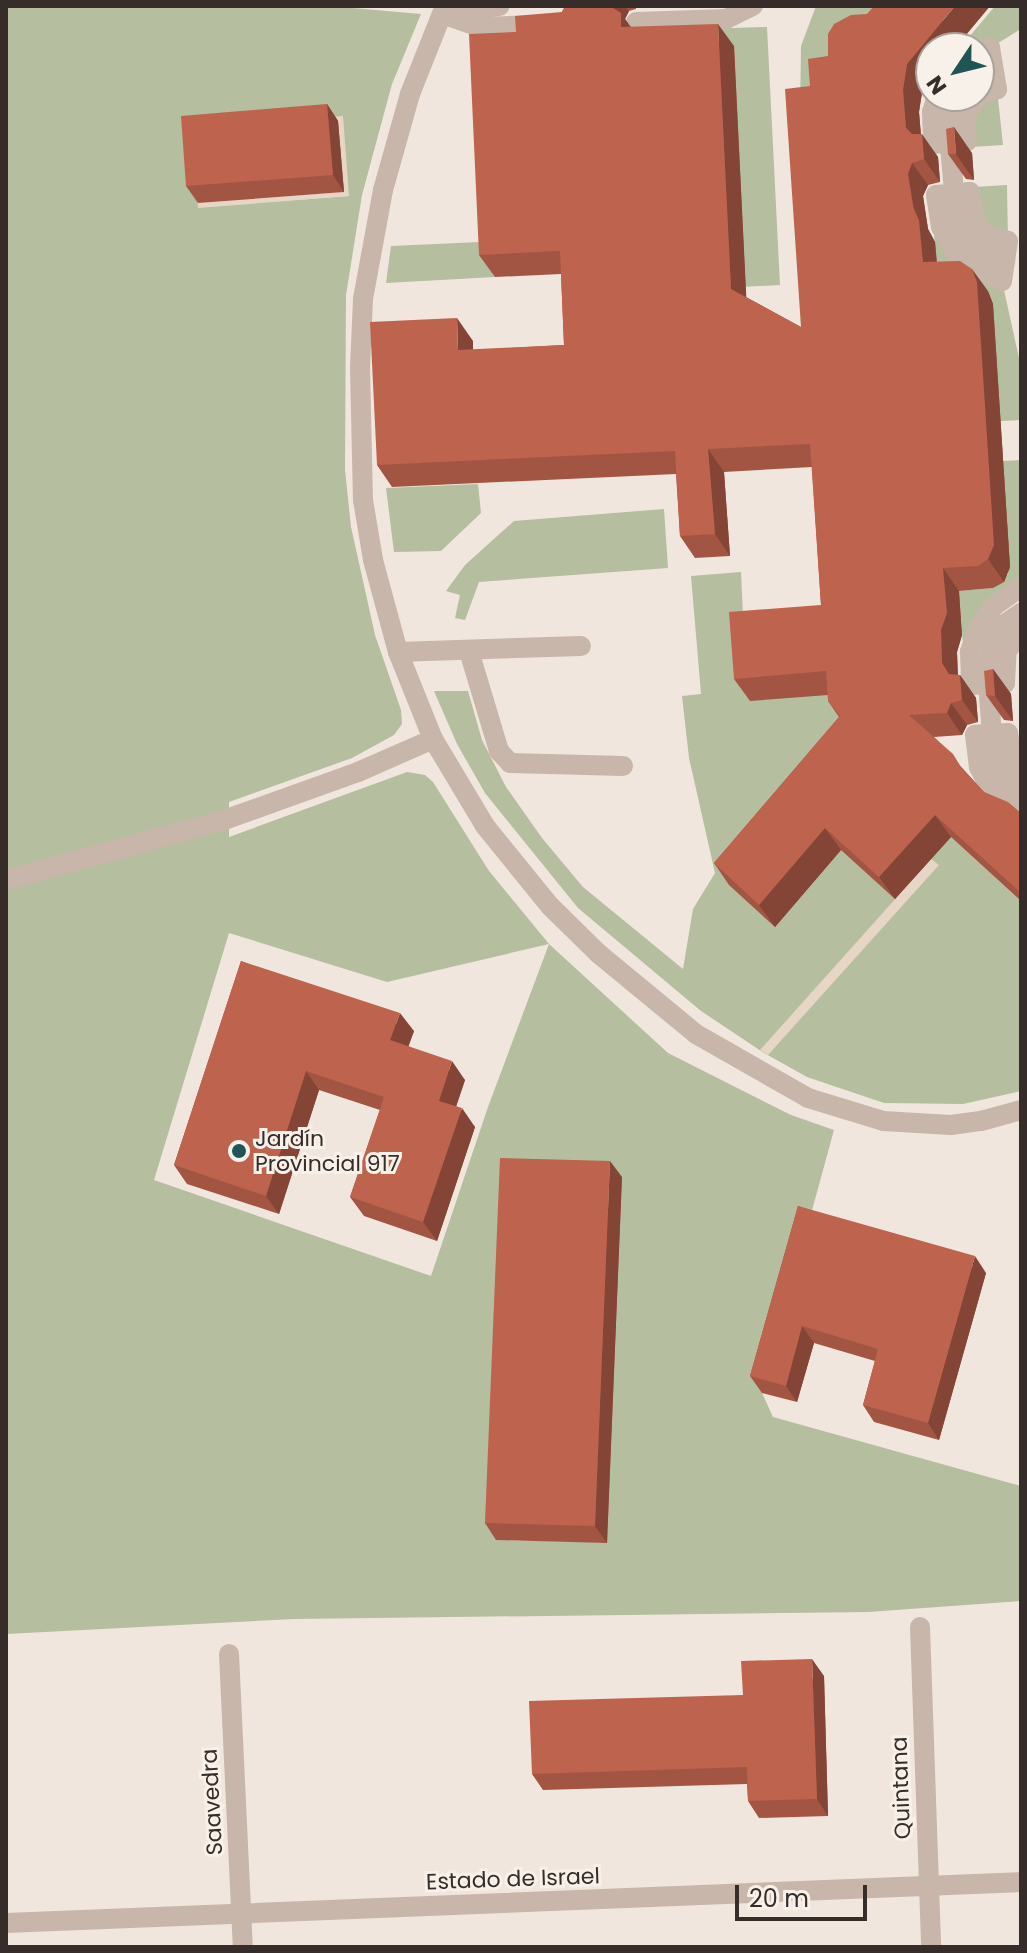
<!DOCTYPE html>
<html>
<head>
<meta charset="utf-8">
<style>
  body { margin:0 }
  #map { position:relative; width:1027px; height:1953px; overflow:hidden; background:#f0e6dd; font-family:Poppins,sans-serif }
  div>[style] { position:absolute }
  .green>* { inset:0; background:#b5be9e }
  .plaza>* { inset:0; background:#e7d6c5 }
  .lane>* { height:20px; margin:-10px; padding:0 10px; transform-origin:10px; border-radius:10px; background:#c8b6aa }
  .street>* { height:20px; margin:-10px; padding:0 10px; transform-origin:10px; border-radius:10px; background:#c8b6aa }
  .street-bridge>* { height:20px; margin:-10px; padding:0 10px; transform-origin:10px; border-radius:10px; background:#c8b6aa }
  .wall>* { inset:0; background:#a35543 }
  .shaded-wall>* { inset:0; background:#844537 }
  .building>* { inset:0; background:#bd634e }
  .dots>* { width:22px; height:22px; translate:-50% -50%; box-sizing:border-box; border:4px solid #f8f1e9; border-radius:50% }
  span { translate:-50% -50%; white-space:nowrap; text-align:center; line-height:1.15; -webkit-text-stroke:6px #f8f1e9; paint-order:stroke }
  .poi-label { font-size:22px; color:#362c29 }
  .left { translate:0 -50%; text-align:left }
  .street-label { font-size:22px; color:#362c29 }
  .frame { position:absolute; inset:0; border:8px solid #362c29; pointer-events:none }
  .north { position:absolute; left:915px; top:32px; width:80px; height:80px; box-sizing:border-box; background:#f8f1e9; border:2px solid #aaa29c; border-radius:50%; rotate:235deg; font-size:22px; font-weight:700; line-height:32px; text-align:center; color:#362c29 }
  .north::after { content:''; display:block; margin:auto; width:28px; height:36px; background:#215454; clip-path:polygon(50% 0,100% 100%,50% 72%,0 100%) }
  .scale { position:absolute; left:735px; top:1885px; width:132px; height:36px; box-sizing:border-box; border:4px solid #362c29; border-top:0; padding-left:10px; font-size:24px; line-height:28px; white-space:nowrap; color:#362c29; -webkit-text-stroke:6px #f8f1e9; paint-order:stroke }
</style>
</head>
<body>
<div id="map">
  <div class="green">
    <i style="clip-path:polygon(evenodd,6px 6px,330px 6px,421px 14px,392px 84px,362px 195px,346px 295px,345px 470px,351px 527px,375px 635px,401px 710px,402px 724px,394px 735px,352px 758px,229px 802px,229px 837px,407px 772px,425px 775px,433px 782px,489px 871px,549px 944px,668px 1053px,791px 1115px,834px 1130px,762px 1393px,773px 1417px,1021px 1486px,1021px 1601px,868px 1612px,294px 1619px,6px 1634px,6px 6px,192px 128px,349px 196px,198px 207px,192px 128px,6px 6px,229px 933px,387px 982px,549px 944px,488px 1107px,431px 1276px,154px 1180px,229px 933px,6px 6px,622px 1178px,607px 1542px,497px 1540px,496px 1539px,622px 1178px)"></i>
    <i style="clip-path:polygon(816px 6px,908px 6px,800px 111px,801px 46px)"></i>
    <i style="clip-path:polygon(995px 6px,1021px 6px,1021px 29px,990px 48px,960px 48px)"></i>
    <i style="clip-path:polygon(767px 27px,780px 285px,705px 289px,744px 265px,734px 46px,636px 31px)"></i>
    <i style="clip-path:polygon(997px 89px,1003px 145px,971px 147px,968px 108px)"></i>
    <i style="clip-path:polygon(1007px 185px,1008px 241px,991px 237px,974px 187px)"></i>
    <i style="clip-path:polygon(931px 195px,1002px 281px,1021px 367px,1021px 420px,1000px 421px,993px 305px,988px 291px,982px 286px,938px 285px)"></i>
    <i style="clip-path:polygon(480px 242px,495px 277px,386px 283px,391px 246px)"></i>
    <i style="clip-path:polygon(1021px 460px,1021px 587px,994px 606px,966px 685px,959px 591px,993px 588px,1008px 574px,1003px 461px)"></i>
    <i style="clip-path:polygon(478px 484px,481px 513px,441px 551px,394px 552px,386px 488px)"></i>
    <i style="clip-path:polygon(664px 509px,668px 568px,479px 582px,465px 620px,455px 618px,460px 595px,446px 591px,465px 565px,514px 521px)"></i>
    <i style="clip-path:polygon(741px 572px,743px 615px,842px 694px,886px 797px,950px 836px,1021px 901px,1021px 1091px,963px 1104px,884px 1103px,807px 1077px,764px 1053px,701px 1011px,578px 908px,485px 793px,457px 744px,434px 691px,468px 691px,482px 740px,506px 787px,542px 838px,583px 887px,683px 969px,693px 909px,715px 873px,689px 758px,682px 696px,701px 694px,691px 576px)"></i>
  </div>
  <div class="plaza">
    <i style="clip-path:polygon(343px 116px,349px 196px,198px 208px,198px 203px,344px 192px,192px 128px)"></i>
    <i style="clip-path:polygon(931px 859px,939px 865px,768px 1055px,760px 1050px)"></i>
  </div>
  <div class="lane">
    <i style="left:442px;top:14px;width:40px;rotate:18.9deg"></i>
    <i style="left:480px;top:27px;width:62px;rotate:-1.8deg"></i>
    <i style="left:444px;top:14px;width:56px;rotate:-8.3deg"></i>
    <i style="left:636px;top:22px;width:90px;rotate:-1.9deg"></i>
    <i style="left:726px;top:19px;width:30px;rotate:-26deg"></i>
    <i style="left:469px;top:651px;width:104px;rotate:73.3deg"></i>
    <i style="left:499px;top:751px;width:16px;rotate:47deg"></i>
    <i style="left:510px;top:763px;width:113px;rotate:1.5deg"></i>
    <i style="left:398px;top:652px;width:183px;rotate:-1.9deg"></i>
    <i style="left:6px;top:880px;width:226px;rotate:-15.4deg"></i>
    <i style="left:224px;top:820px;width:142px;rotate:-19.7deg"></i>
    <i style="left:358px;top:772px;width:82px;rotate:-23.7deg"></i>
  </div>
  <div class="street">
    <i style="left:445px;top:6px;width:95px;rotate:111.7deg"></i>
    <i style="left:410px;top:94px;width:100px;rotate:105.7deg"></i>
    <i style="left:383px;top:190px;width:111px;rotate:100.4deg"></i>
    <i style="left:363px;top:299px;width:70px;rotate:92.5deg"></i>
    <i style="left:360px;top:369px;width:131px;rotate:88.7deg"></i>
    <i style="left:363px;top:500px;width:61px;rotate:80.5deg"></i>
    <i style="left:373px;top:560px;width:95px;rotate:74.8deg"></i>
    <i style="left:398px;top:652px;width:94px;rotate:68.1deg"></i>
    <i style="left:433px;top:739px;width:101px;rotate:59.1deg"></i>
    <i style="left:485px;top:826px;width:103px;rotate:50.9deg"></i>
    <i style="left:550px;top:906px;width:69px;rotate:44.4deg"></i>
    <i style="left:599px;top:954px;width:126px;rotate:39.5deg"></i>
    <i style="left:696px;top:1034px;width:129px;rotate:29.7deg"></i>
    <i style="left:808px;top:1098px;width:78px;rotate:17deg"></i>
    <i style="left:883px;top:1121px;width:68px;rotate:3.4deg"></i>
    <i style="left:951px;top:1125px;width:30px;rotate:-8deg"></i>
    <i style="left:981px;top:1121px;width:41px;rotate:-15.4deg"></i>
    <i style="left:979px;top:52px;width:12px;rotate:-20deg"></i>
    <i style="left:990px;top:48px;width:42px;rotate:80.3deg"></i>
    <i style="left:997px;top:89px;width:19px;rotate:162deg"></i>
    <i style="left:937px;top:96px;width:17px;rotate:107deg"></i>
    <i style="left:932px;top:112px;width:32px;rotate:88deg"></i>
    <i style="left:933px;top:144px;width:34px;rotate:-5deg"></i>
    <i style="left:967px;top:141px;width:24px;rotate:-95deg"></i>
    <i style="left:965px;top:117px;width:25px;rotate:-58deg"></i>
    <i style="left:958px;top:96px;width:30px;rotate:110deg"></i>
    <i style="left:948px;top:124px;width:101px;rotate:84.9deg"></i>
    <i style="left:957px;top:225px;width:21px;rotate:59deg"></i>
    <i style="left:968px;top:243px;width:13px;rotate:39deg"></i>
    <i style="left:978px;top:251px;width:29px;rotate:20deg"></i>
    <i style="left:970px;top:192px;width:35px;rotate:78deg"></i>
    <i style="left:977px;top:226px;width:18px;rotate:38deg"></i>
    <i style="left:991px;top:237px;width:17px;rotate:13deg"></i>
    <i style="left:1008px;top:241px;width:40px;rotate:98.5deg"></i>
    <i style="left:1002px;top:281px;width:32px;rotate:-154deg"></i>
    <i style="left:973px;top:267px;width:22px;rotate:-141deg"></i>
    <i style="left:956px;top:253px;width:30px;rotate:-120deg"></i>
    <i style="left:941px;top:227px;width:32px;rotate:-99deg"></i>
    <i style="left:936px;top:195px;width:34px;rotate:-5deg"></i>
    <i style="left:1021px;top:587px;width:33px;rotate:145deg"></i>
    <i style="left:994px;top:606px;width:23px;rotate:128deg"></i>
    <i style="left:980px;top:624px;width:30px;rotate:110deg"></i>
    <i style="left:970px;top:652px;width:33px;rotate:88deg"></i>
    <i style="left:971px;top:685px;width:34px;rotate:-3deg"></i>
    <i style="left:1005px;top:683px;width:33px;rotate:-87deg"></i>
    <i style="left:1007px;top:650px;width:21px;rotate:-47deg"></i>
    <i style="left:988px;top:684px;width:41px;rotate:-85.8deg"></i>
    <i style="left:991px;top:643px;width:22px;rotate:-56deg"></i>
    <i style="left:1003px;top:625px;width:22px;rotate:-34deg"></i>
    <i style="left:992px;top:734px;width:36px;rotate:81deg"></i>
    <i style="left:998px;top:770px;width:34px;rotate:47deg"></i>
    <i style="left:1021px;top:773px;width:17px;rotate:-121deg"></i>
    <i style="left:1012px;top:758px;width:25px;rotate:-99deg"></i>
    <i style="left:1008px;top:733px;width:33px;rotate:177deg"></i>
    <i style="left:975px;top:735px;width:32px;rotate:83deg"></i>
    <i style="left:979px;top:767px;width:16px;rotate:63deg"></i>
    <i style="left:986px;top:781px;width:33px;rotate:46deg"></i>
    <i style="left:1009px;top:805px;width:14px;rotate:30deg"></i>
    <i style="left:920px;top:1627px;width:320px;rotate:88deg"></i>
    <i style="left:229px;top:1654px;width:293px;rotate:87.3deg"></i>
    <i style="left:6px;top:1923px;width:1016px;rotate:-2.31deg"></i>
  </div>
  <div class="street-bridge">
    <i style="left:988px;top:684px;width:50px;rotate:85.4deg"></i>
  </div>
  <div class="wall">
    <i style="clip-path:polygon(565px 6px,636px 6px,636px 9px,629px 11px,625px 19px,631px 27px,734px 46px,746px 297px,801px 327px,810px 86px,828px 56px,990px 6px,955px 48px,931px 48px,923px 86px,919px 112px,921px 134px,938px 157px,940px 182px,928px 185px,923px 196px,928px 229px,935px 242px,937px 262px,988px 291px,993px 304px,1010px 567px,1004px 582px,993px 588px,959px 591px,962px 635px,957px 652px,958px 675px,960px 675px,976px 698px,978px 722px,967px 725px,962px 735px,934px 737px,984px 792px,1021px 813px,1021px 901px,951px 837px,895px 899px,841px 850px,775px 927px,729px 885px,714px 863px,839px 717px,828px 701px,828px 695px,750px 701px,734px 679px,821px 605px,812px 467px,724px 472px,730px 556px,695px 558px,680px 536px,676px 474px,392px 487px,377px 465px,473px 341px,473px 350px,564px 345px,561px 274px,495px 277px,479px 255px,516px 32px,562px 12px)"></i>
    <i style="clip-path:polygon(327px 104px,338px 121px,344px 192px,198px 203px,186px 186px)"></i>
    <i style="clip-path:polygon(972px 153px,974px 180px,966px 179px,948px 154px)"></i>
    <i style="clip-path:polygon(993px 669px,1011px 694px,1013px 721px,1004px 720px,986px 695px)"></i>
    <i style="clip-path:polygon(241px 961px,414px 1031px,408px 1046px,465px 1080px,456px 1106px,475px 1127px,437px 1241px,364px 1216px,350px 1197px,380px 1110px,319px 1090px,279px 1214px,187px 1184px,174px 1165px)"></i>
    <i style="clip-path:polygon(622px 1177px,607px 1543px,496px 1540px,485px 1523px)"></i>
    <i style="clip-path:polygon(798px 1206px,986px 1273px,939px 1440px,874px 1422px,863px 1405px,875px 1361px,814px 1343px,797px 1402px,762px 1393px,750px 1376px)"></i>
    <i style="clip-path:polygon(824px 1676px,828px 1816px,759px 1818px,748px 1801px,747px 1784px,543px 1790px,532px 1774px,743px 1695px)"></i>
  </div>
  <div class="shaded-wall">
    <i style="clip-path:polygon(610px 6px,625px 6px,629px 11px,625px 19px,636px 35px,621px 27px)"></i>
    <i style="clip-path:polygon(955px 6px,990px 6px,955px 48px,931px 48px,931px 76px,923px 86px,919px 112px,922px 150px,906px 128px,903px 90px,907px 64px)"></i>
    <i style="clip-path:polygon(718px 24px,734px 46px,747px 311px,731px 289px)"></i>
    <i style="clip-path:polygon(327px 104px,338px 121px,344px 192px,333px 175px)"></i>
    <i style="clip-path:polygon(954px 127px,972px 153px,974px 180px,956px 154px)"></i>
    <i style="clip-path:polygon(922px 134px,938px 157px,940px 182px,924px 159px)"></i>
    <i style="clip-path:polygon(912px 163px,928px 185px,923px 196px,928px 229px,935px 242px,938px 285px,923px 262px,908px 174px)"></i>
    <i style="clip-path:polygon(972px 269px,988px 291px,993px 304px,1010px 567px,1004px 582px,988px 559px)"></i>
    <i style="clip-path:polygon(457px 318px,473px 341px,473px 372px,458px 350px)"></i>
    <i style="clip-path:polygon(708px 449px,724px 472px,730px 556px,715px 534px)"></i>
    <i style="clip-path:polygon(943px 568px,959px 591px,962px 635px,957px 652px,958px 685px,960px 675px,976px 698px,978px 722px,962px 700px,942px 663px,941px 630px)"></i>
    <i style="clip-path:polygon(993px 669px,1011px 694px,1013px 721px,995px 696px)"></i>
    <i style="clip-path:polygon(951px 703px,967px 725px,962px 735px,947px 713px)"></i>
    <i style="clip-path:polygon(935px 815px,951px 837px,895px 899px,879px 877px)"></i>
    <i style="clip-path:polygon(825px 828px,841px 850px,775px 927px,759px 905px)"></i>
    <i style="clip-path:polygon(400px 1013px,414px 1031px,404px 1059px,390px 1040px)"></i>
    <i style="clip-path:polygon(452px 1061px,465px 1080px,452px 1119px,439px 1101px)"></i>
    <i style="clip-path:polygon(306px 1071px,319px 1090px,279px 1214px,266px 1196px)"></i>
    <i style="clip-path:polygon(462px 1108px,475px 1127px,437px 1241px,423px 1222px)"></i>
    <i style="clip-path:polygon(610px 1161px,622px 1177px,607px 1543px,595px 1526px)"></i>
    <i style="clip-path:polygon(975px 1256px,986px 1273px,939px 1440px,928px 1423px)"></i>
    <i style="clip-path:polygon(802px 1326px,814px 1343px,797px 1402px,786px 1386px)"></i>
    <i style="clip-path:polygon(812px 1659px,824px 1676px,828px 1816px,817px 1799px)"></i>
  </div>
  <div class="building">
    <i style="clip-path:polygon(565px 6px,610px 6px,621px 13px,621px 27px,718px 24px,731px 289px,801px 327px,785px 89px,810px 86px,808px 59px,828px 56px,828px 34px,834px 24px,851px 15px,867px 14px,874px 6px,955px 6px,907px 64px,903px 90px,906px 128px,912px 134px,922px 134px,924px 159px,912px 163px,908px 174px,913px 207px,919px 220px,923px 262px,960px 261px,972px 269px,977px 282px,994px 545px,988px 559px,978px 566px,943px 568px,947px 613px,941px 630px,942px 663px,949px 674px,960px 675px,962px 700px,951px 703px,947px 713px,909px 715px,953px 754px,961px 767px,984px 792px,1008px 802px,1021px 813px,1021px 893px,935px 815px,879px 877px,825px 828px,759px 905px,714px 863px,840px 716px,828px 701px,826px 671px,734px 679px,729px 612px,821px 605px,810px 444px,708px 449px,715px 534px,680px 536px,675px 451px,377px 465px,370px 322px,457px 318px,458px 350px,564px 345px,560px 251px,479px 255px,469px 34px,516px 32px,515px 16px,562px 12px)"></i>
    <i style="clip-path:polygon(327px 104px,333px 175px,186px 186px,181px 116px)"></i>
    <i style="clip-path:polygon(954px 127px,956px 154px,948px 154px,946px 129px)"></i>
    <i style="clip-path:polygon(993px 669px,995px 696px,986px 695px,984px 671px)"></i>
    <i style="clip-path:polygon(241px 961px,400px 1013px,390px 1040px,452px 1061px,439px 1101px,462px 1108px,423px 1222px,350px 1197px,384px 1097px,306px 1071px,266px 1196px,174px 1165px)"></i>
    <i style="clip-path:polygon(500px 1158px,610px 1161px,595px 1526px,485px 1523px)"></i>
    <i style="clip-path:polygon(798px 1206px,975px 1256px,928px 1423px,863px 1405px,878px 1349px,802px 1326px,786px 1386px,750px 1376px)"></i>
    <i style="clip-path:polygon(812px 1659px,817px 1799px,748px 1801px,747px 1767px,532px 1774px,529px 1701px,743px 1695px,741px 1661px)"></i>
  </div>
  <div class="dots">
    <i style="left:239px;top:1151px;background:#215454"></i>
  </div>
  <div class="poi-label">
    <span class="left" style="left:255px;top:1151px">Jardín<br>Provincial 917</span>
  </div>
  <div class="street-label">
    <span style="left:901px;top:1788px;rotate:-92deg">Quintana</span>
    <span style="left:212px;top:1802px;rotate:-93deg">Saavedra</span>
    <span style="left:513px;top:1879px;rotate:-2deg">Estado de Israel</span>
  </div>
  <div class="frame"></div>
  <div class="north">N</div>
  <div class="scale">20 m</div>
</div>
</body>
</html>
